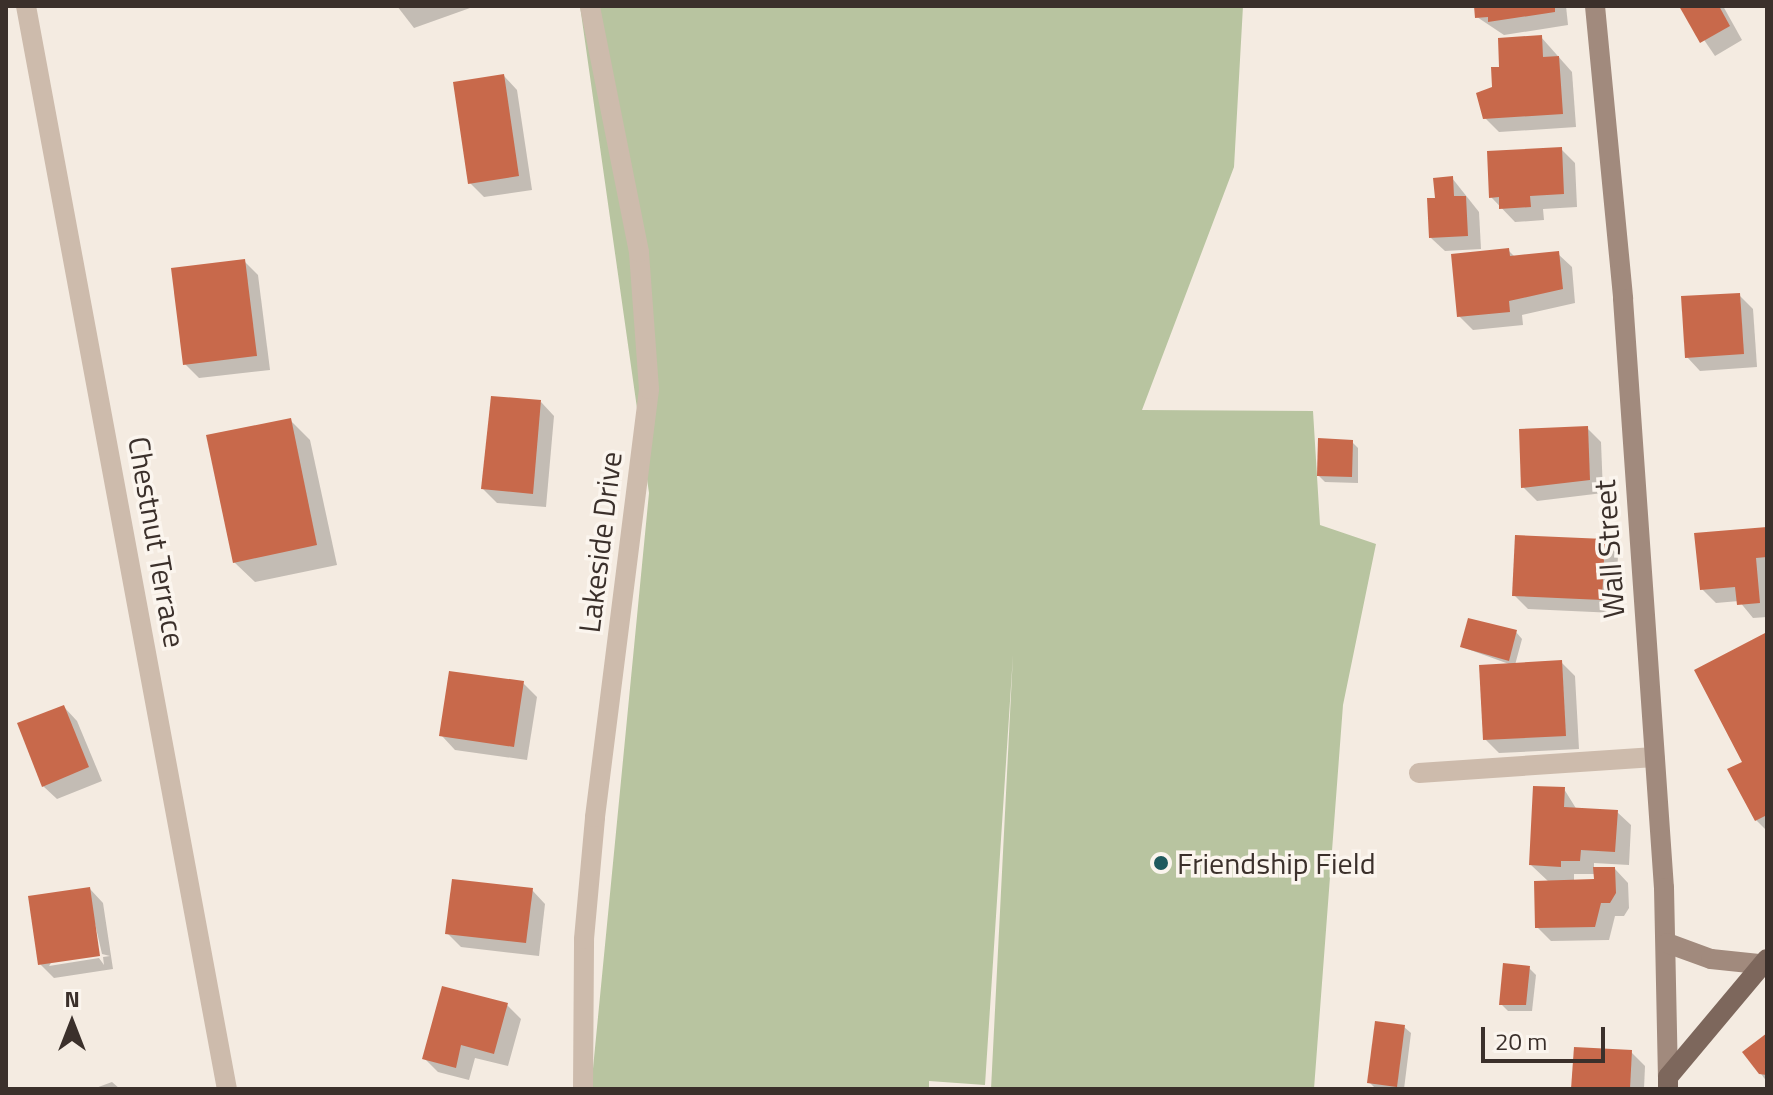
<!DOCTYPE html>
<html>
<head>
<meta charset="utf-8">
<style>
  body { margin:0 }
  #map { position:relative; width:1773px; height:1095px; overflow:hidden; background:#f4ebe1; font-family:"Titillium Web",sans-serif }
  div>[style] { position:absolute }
  .green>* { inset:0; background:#b8c4a0 }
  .shadow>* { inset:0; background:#0003 }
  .building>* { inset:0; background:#c8694b }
  .lane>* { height:20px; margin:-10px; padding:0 10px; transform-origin:10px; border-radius:10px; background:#cdbbac }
  .street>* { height:20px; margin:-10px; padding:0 10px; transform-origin:10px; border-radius:10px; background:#cdbbac }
  .secondary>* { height:20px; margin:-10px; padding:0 10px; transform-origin:10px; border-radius:10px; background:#a18a7d }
  .primary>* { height:20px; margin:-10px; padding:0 10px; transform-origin:10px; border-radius:10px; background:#7d675c }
  .dots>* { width:22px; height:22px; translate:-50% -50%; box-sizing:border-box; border:4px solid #fbf5ee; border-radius:50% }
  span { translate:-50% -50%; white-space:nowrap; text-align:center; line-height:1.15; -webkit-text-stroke:7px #fbf5ee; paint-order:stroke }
  .street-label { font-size:30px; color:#3b302b }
  .poi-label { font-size:30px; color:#3b302b }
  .left { translate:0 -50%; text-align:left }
  .frame { position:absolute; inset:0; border:8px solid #3b302b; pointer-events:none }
  .north { position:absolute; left:32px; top:983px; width:80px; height:80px; -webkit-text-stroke:6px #fbf5ee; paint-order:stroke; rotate:0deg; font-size:22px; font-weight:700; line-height:32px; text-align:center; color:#3b302b }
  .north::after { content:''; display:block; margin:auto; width:28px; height:36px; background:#3b302b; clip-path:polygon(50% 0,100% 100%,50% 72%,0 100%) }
  .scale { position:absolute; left:1481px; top:1027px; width:124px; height:36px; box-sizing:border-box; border:4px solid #3b302b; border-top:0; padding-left:10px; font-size:24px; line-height:28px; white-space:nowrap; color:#3b302b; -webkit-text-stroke:6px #fbf5ee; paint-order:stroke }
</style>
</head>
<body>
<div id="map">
  <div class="green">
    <i style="clip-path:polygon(580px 6px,1243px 6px,1234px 167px,1142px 410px,1313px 411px,1320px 525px,1376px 544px,1343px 705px,1314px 1089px,991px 1089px,1013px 655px,985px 1085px,929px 1081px,929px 1089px,591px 1089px,649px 493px)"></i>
  </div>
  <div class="shadow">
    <i style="clip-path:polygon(397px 6px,470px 6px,470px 8px,414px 28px)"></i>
    <i style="clip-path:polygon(1476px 6px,1566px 6px,1568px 25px,1504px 35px,1477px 17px)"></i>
    <i style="clip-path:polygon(1681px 6px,1723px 6px,1742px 40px,1715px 56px)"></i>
    <i style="clip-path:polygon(1541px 37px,1572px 72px,1576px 127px,1499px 132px,1485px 118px,1501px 68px)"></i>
    <i style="clip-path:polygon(504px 76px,517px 90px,532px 190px,484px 197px,470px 183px)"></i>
    <i style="clip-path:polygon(1561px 149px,1575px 163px,1577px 207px,1543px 209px,1544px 220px,1515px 222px,1491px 197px)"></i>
    <i style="clip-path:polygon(1452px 178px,1479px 212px,1481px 249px,1445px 251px,1431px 238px,1437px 200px)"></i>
    <i style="clip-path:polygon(1508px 250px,1516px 258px,1558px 254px,1572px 267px,1575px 303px,1522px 315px,1523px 325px,1473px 330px,1459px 316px)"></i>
    <i style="clip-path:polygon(244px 261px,258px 275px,270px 370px,199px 378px,185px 364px)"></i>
    <i style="clip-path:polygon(1739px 295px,1753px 309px,1757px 367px,1700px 371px,1687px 357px)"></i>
    <i style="clip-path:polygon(541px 402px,554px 416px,546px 507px,497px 503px,483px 489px)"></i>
    <i style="clip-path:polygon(290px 420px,310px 440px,337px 565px,255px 582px,234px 562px)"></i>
    <i style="clip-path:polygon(1587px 428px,1601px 442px,1603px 493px,1537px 501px,1523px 487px)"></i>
    <i style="clip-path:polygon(1352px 442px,1358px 448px,1358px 483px,1325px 482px,1319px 476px)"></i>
    <i style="clip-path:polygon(1767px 529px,1767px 617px,1753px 618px,1739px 601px,1716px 603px,1702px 589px)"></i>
    <i style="clip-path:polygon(1604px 541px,1618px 555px,1615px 613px,1528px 609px,1514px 595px)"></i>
    <i style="clip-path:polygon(1516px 632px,1522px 639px,1515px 665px,1561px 662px,1575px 676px,1579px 749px,1499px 753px,1485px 739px,1509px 664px,1462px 647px)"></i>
    <i style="clip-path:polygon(1767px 635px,1767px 831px,1756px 820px,1744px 763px)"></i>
    <i style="clip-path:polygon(523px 683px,537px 697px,527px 760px,455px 750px,442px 736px)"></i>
    <i style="clip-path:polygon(64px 707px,77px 721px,102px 781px,57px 799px,43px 786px)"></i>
    <i style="clip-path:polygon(evenodd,1564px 789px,1577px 810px,1617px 812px,1631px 825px,1629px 865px,1594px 863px,1594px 869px,1615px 869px,1628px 883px,1629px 908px,1624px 916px,1615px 916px,1609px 940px,1551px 941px,1537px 927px,1549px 882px,1531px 865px,1564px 789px,1574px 874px,1596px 874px,1596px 880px,1574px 881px,1574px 874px)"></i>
    <i style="clip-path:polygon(evenodd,90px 889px,103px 903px,113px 969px,54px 978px,40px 964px,90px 889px,90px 902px,102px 954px,110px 956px,103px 957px,104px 965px,99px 958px,49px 966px,90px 902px)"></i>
    <i style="clip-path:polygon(532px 890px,545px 904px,539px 956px,461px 947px,447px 933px)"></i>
    <i style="clip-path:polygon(1529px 968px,1536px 975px,1532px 1011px,1508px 1011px,1501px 1004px)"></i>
    <i style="clip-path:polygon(507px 1005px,521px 1019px,508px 1066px,475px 1058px,469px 1080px,438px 1072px,424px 1058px)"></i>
    <i style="clip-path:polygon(1404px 1027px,1411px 1033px,1404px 1089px,1376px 1089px,1369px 1082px)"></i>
    <i style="clip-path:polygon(1767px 1036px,1767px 1082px,1745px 1052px)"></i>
    <i style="clip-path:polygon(1631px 1052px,1645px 1066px,1644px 1089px,1573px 1089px)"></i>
    <i style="clip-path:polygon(112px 1082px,120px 1089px,93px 1089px)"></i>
  </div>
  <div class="building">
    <i style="clip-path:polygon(1474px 6px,1555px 6px,1555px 12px,1488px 22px,1488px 17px,1475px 18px)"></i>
    <i style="clip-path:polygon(1679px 6px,1719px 6px,1730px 26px,1700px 43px)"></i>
    <i style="clip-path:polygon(1542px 35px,1543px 57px,1559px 56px,1563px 114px,1483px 119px,1476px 93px,1492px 87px,1491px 67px,1499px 67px,1498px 38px)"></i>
    <i style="clip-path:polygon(504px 74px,519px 176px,468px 184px,453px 82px)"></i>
    <i style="clip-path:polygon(1562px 147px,1564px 194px,1530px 196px,1531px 207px,1499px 209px,1499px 197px,1489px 198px,1487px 151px)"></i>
    <i style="clip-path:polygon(1453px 176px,1454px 196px,1466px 196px,1468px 236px,1429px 238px,1427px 198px,1435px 198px,1433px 178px)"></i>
    <i style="clip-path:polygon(1509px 248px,1510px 256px,1559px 251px,1563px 289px,1509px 301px,1510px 312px,1457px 317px,1451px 254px)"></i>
    <i style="clip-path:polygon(245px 259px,257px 356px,183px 365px,171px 268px)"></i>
    <i style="clip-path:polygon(1740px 293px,1744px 354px,1685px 358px,1681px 296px)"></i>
    <i style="clip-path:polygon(491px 396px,541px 400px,533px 494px,481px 489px)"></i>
    <i style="clip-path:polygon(291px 418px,317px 545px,233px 563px,206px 435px)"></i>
    <i style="clip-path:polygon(1588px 426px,1590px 480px,1521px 488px,1519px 429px)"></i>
    <i style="clip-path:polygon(1318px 438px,1353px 440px,1352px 477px,1317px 476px)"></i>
    <i style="clip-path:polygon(1767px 527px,1767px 557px,1756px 558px,1760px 603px,1737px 605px,1735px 587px,1700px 590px,1694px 533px)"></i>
    <i style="clip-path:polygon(1515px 535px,1605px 539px,1602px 600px,1512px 596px)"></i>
    <i style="clip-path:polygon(1468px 618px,1517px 630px,1509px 661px,1460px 647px)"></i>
    <i style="clip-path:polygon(1767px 632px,1767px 815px,1755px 821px,1727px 769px,1742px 762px,1694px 670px)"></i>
    <i style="clip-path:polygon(1562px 660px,1566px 736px,1483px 740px,1479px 665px)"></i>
    <i style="clip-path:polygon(449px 671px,524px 681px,514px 747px,439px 736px)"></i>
    <i style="clip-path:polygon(64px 705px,89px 767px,42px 787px,17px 723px)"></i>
    <i style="clip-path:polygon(1533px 786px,1565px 787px,1564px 807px,1618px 810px,1615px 852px,1581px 850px,1580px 861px,1561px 861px,1561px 867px,1529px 865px)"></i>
    <i style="clip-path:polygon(1593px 867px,1615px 867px,1616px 893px,1610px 903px,1601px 903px,1595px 927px,1535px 928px,1534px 881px,1594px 879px)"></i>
    <i style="clip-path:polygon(452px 879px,533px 888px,526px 943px,445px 934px)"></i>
    <i style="clip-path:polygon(90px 887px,100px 956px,38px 965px,28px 896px)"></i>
    <i style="clip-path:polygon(1503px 963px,1530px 966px,1526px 1005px,1499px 1005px)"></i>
    <i style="clip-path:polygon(442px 986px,508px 1003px,494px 1054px,461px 1045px,456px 1068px,422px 1059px)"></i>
    <i style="clip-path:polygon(1375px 1021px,1405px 1025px,1397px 1087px,1367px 1083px)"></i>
    <i style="clip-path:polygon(1767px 1033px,1767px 1075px,1759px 1074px,1742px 1052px)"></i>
    <i style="clip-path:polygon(1574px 1047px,1632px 1050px,1630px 1089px,1571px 1089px)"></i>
  </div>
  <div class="lane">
    <i style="left:1419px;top:773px;width:236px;rotate:-3.9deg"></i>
  </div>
  <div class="street">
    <i style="left:26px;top:6px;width:1101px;rotate:79.49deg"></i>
    <i style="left:583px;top:1089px;width:150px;rotate:-89.6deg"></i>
    <i style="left:584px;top:939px;width:122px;rotate:-84.8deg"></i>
    <i style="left:595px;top:817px;width:431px;rotate:-82.8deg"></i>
    <i style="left:649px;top:389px;width:137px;rotate:-94.2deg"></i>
    <i style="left:639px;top:252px;width:251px;rotate:-101.3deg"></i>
  </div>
  <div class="secondary">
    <i style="left:1595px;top:6px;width:294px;rotate:84.5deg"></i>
    <i style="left:1623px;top:299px;width:590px;rotate:86.02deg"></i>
    <i style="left:1664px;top:888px;width:189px;rotate:88.8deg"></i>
    <i style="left:1667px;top:943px;width:47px;rotate:20deg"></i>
    <i style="left:1711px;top:959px;width:48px;rotate:5.9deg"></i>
  </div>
  <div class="primary">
    <i style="left:1668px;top:1089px;width:12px;rotate:-90deg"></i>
    <i style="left:1668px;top:1077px;width:154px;rotate:-50deg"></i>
  </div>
  <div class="dots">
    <i style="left:1161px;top:863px;background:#1f5a5e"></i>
  </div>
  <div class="street-label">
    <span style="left:157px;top:542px;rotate:80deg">Chestnut Terrace</span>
    <span style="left:600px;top:542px;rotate:-83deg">Lakeside Drive</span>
    <span style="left:1609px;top:549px;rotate:-94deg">Wall Street</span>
  </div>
  <div class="poi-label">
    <span class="left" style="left:1177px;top:863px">Friendship Field</span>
  </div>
  <div class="frame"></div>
  <div class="north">N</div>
  <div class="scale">20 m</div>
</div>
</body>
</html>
